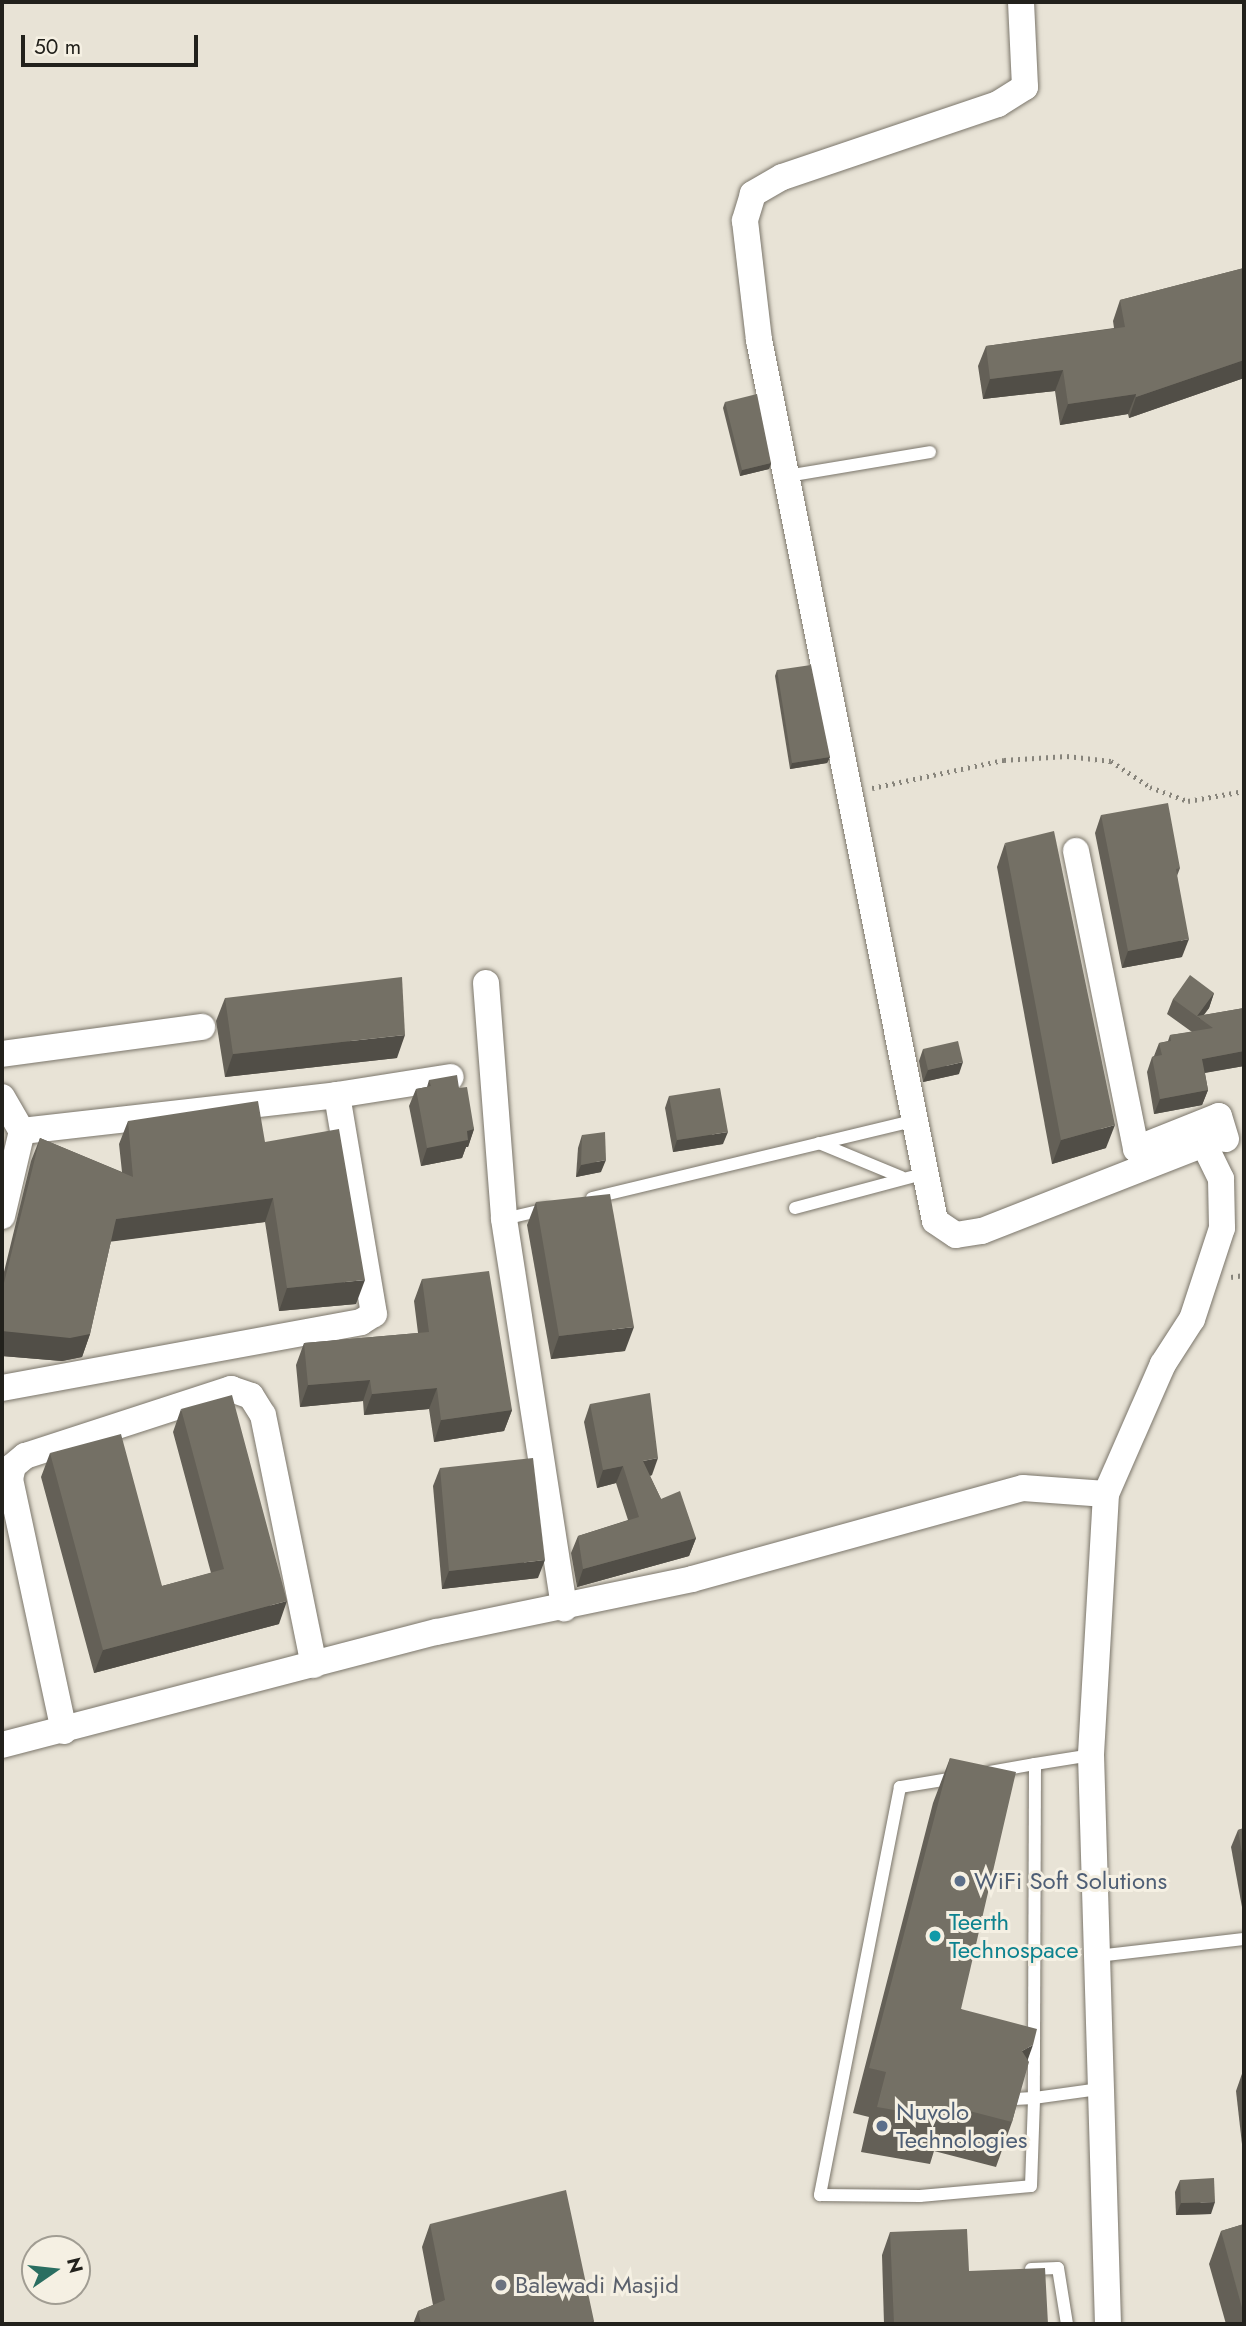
<!DOCTYPE html>
<html>
<head>
<meta charset="utf-8">
<style>
  body { margin:0 }
  #map { position:relative; width:1246px; height:2326px; overflow:hidden; background:#e8e3d6; font-family:Jost,sans-serif }
  div>[style] { position:absolute }
  .path>* { height:4.5px; margin-top:-2.25px; transform-origin:0; background:repeating-linear-gradient(90deg,#87847b 0 2px,transparent 0 7px) }
  .roads { filter:drop-shadow(0 0 2px #7b766b) drop-shadow(0 0 2px #7b766b) }
  .lane>* { height:12px; margin:-6px; padding:0 6px; transform-origin:6px; border-radius:6px; background:#fff }
  .street>* { height:26px; margin:-13px; padding:0 13px; transform-origin:13px; border-radius:13px; background:#fff }
  .wall>* { inset:0; background:#646057 }
  .shaded-wall>* { inset:0; background:#514e47 }
  .building>* { inset:0; background:#747065 }
  .dots>* { width:19px; height:19px; translate:-50% -50%; box-sizing:border-box; border:4px solid #f5f0e3; border-radius:50% }
  span { translate:-50% -50%; white-space:nowrap; text-align:center; line-height:1.15; -webkit-text-stroke:6px #f5f0e3; paint-order:stroke }
  .service-label { font-size:24px; color:#4e5e75 }
  .left { translate:0 -50%; text-align:left }
  .culture-label { font-size:24px; color:#0d838f }
  .worship-label { font-size:24px; color:#5b616d }
  .frame { position:absolute; inset:0; border:4px solid #22211c; pointer-events:none }
  .north { position:absolute; left:21px; top:2235px; width:70px; height:70px; box-sizing:border-box; background:#f5f0e3; border:2px solid #a19d93; border-radius:50%; rotate:76deg; font-size:19px; font-weight:700; line-height:28px; text-align:center; color:#22211c }
  .north::after { content:''; display:block; margin:auto; width:24px; height:32px; background:#2a6e61; clip-path:polygon(50% 0,100% 100%,50% 72%,0 100%) }
  .scale { position:absolute; left:21px; top:35px; width:177px; height:32px; box-sizing:border-box; border:4px solid #22211c; border-top:0; padding-left:9px; font-size:21px; line-height:24px; white-space:nowrap; color:#22211c; -webkit-text-stroke:5px #f5f0e3; paint-order:stroke }
</style>
</head>
<body>
<div id="map">
  <div class="path">
    <i style="left:872px;top:788px;width:135px;rotate:-12deg"></i>
    <i style="left:1004px;top:760px;width:63px;rotate:-3.6deg"></i>
    <i style="left:1067px;top:756px;width:44px;rotate:6.5deg"></i>
    <i style="left:1111px;top:761px;width:47px;rotate:33.7deg"></i>
    <i style="left:1150px;top:787px;width:40px;rotate:20.2deg"></i>
    <i style="left:1188px;top:801px;width:57px;rotate:-10.1deg"></i>
    <i style="left:1231px;top:1277px;width:13px;rotate:-9deg"></i>
  </div>
  <div class="roads">
    <div class="lane">
      <i style="left:787px;top:476px;width:145px;rotate:-9.5deg"></i>
      <i style="left:819px;top:1143px;width:89px;rotate:22.5deg"></i>
      <i style="left:592px;top:1198px;width:329px;rotate:-13.5deg"></i>
      <i style="left:795px;top:1208px;width:132px;rotate:-14.9deg"></i>
      <i style="left:504px;top:1219px;width:44px;rotate:-13.1deg"></i>
      <i style="left:1091px;top:1755px;width:57px;rotate:170.9deg"></i>
      <i style="left:1035px;top:1764px;width:334px;rotate:90.2deg"></i>
      <i style="left:1034px;top:2098px;width:66px;rotate:-7.9deg"></i>
      <i style="left:990px;top:1772px;width:46px;rotate:-10.1deg"></i>
      <i style="left:955px;top:1778px;width:56px;rotate:170.7deg"></i>
      <i style="left:900px;top:1787px;width:416px;rotate:101.1deg"></i>
      <i style="left:820px;top:2195px;width:100px;rotate:0.6deg"></i>
      <i style="left:920px;top:2196px;width:111px;rotate:-5.1deg"></i>
      <i style="left:1031px;top:2186px;width:88px;rotate:-88deg"></i>
      <i style="left:1034px;top:2098px;width:20px;rotate:177deg"></i>
      <i style="left:1097px;top:1956px;width:148px;rotate:-6.6deg"></i>
      <i style="left:1031px;top:2269px;width:27px;rotate:-2deg"></i>
      <i style="left:1058px;top:2268px;width:57px;rotate:80.9deg"></i>
    </div>
    <div class="street">
      <i style="left:1021px;top:2px;width:85px;rotate:87.3deg"></i>
      <i style="left:1025px;top:87px;width:32px;rotate:148deg"></i>
      <i style="left:998px;top:104px;width:228px;rotate:161.3deg"></i>
      <i style="left:782px;top:177px;width:34px;rotate:150deg"></i>
      <i style="left:753px;top:194px;width:28px;rotate:107deg"></i>
      <i style="left:745px;top:221px;width:120px;rotate:83.3deg"></i>
      <i style="left:759px;top:340px;width:898px;rotate:78.7deg"></i>
      <i style="left:935px;top:1221px;width:25px;rotate:34deg"></i>
      <i style="left:956px;top:1235px;width:26px;rotate:-9deg"></i>
      <i style="left:982px;top:1231px;width:238px;rotate:-21.4deg"></i>
      <i style="left:1204px;top:1144px;width:39px;rotate:64deg"></i>
      <i style="left:1221px;top:1179px;width:49px;rotate:88.8deg"></i>
      <i style="left:1222px;top:1228px;width:96px;rotate:108.2deg"></i>
      <i style="left:1192px;top:1319px;width:54px;rotate:122.8deg"></i>
      <i style="left:1163px;top:1364px;width:142px;rotate:113.7deg"></i>
      <i style="left:1106px;top:1494px;width:261px;rotate:93.3deg"></i>
      <i style="left:1091px;top:1755px;width:569px;rotate:88.29deg"></i>
      <i style="left:1076px;top:851px;width:304px;rotate:78.6deg"></i>
      <i style="left:1136px;top:1149px;width:89px;rotate:-21.7deg"></i>
      <i style="left:1219px;top:1116px;width:24px;rotate:73deg"></i>
      <i style="left:486px;top:983px;width:237px;rotate:85.6deg"></i>
      <i style="left:504px;top:1219px;width:394px;rotate:81.2deg"></i>
      <i style="left:2px;top:1054px;width:202px;rotate:-7.7deg"></i>
      <i style="left:2px;top:1097px;width:39px;rotate:60deg"></i>
      <i style="left:22px;top:1131px;width:317px;rotate:-6.5deg"></i>
      <i style="left:2px;top:1216px;width:87px;rotate:-76.8deg"></i>
      <i style="left:2px;top:1388px;width:365px;rotate:-10.4deg"></i>
      <i style="left:361px;top:1322px;width:15px;rotate:-32deg"></i>
      <i style="left:374px;top:1314px;width:222px;rotate:-99.6deg"></i>
      <i style="left:337px;top:1095px;width:115px;rotate:-9deg"></i>
      <i style="left:64px;top:1731px;width:258px;rotate:-102.1deg"></i>
      <i style="left:10px;top:1479px;width:13px;rotate:-77deg"></i>
      <i style="left:13px;top:1466px;width:16px;rotate:-40deg"></i>
      <i style="left:25px;top:1456px;width:217px;rotate:-18deg"></i>
      <i style="left:231px;top:1389px;width:21px;rotate:19deg"></i>
      <i style="left:251px;top:1396px;width:22px;rotate:58deg"></i>
      <i style="left:263px;top:1415px;width:255px;rotate:78.5deg"></i>
      <i style="left:2px;top:1745px;width:449px;rotate:-14.6deg"></i>
      <i style="left:437px;top:1632px;width:260px;rotate:-11.7deg"></i>
      <i style="left:692px;top:1579px;width:343px;rotate:-15.4deg"></i>
      <i style="left:1023px;top:1488px;width:83px;rotate:4.1deg"></i>
    </div>
  </div>
  <div class="wall">
    <i style="clip-path:polygon(1244px 268px,1244px 378px,1129px 418px,1128px 414px,1060px 425px,1055px 391px,983px 399px,978px 366px,986px 346px,1114px 328px,1113px 321px,1120px 300px)"></i>
    <i style="clip-path:polygon(725px 402px,771px 463px,769px 469px,740px 476px,723px 408px)"></i>
    <i style="clip-path:polygon(777px 670px,830px 757px,827px 763px,790px 769px,775px 676px)"></i>
    <i style="clip-path:polygon(1101px 815px,1180px 868px,1177px 876px,1182px 957px,1122px 968px,1095px 833px)"></i>
    <i style="clip-path:polygon(1005px 843px,1106px 1148px,1052px 1164px,997px 867px)"></i>
    <i style="clip-path:polygon(1214px 993px,1209px 1008px,1204px 1015px,1244px 1008px,1244px 1066px,1205px 1073px,1208px 1090px,1202px 1105px,1154px 1114px,1147px 1072px,1152px 1057px,1154px 1056px,1159px 1043px,1168px 1041px,1170px 1035px,1192px 1032px,1167px 1014px,1173px 999px)"></i>
    <i style="clip-path:polygon(225px 998px,397px 1058px,225px 1077px,216px 1021px)"></i>
    <i style="clip-path:polygon(923px 1049px,959px 1074px,923px 1082px,919px 1061px)"></i>
    <i style="clip-path:polygon(429px 1080px,459px 1088px,474px 1129px,468px 1147px,466px 1147px,462px 1158px,421px 1166px,409px 1106px,416px 1089px,427px 1087px)"></i>
    <i style="clip-path:polygon(669px 1096px,723px 1144px,673px 1152px,665px 1108px)"></i>
    <i style="clip-path:polygon(128px 1121px,265px 1142px,356px 1304px,279px 1311px,265px 1222px,111px 1241px,90px 1334px,82px 1357px,62px 1361px,2px 1356px,2px 1280px,31px 1161px,40px 1138px,122px 1172px,119px 1144px)"></i>
    <i style="clip-path:polygon(582px 1135px,601px 1172px,576px 1177px,578px 1148px)"></i>
    <i style="clip-path:polygon(536px 1202px,625px 1351px,551px 1359px,527px 1225px)"></i>
    <i style="clip-path:polygon(422px 1279px,512px 1410px,504px 1431px,434px 1442px,429px 1409px,364px 1415px,363px 1401px,300px 1407px,296px 1365px,304px 1343px,418px 1333px,414px 1301px)"></i>
    <i style="clip-path:polygon(590px 1404px,652px 1475px,650px 1476px,661px 1499px,696px 1538px,689px 1556px,577px 1587px,571px 1553px,578px 1536px,628px 1520px,616px 1483px,597px 1488px,584px 1422px)"></i>
    <i style="clip-path:polygon(181px 1409px,279px 1624px,94px 1673px,41px 1477px,50px 1453px,162px 1586px,211px 1573px,173px 1432px)"></i>
    <i style="clip-path:polygon(440px 1468px,538px 1578px,442px 1589px,433px 1486px)"></i>
    <i style="clip-path:polygon(950px 1758px,961px 2009px,1028px 2060px,1012px 2122px,996px 2167px,934px 2151px,930px 2164px,861px 2152px,869px 2117px,853px 2113px,933px 1803px)"></i>
    <i style="clip-path:polygon(1244px 1828px,1244px 1918px,1231px 1847px,1238px 1830px)"></i>
    <i style="clip-path:polygon(1244px 2068px,1244px 2162px,1236px 2091px)"></i>
    <i style="clip-path:polygon(1180px 2180px,1211px 2214px,1176px 2215px,1175px 2192px)"></i>
    <i style="clip-path:polygon(430px 2224px,594px 2321px,593px 2324px,413px 2324px,418px 2311px,433px 2305px,422px 2247px)"></i>
    <i style="clip-path:polygon(1244px 2224px,1244px 2324px,1226px 2324px,1209px 2264px,1221px 2231px)"></i>
    <i style="clip-path:polygon(890px 2232px,969px 2271px,1048px 2324px,884px 2324px,882px 2255px)"></i>
  </div>
  <div class="shaded-wall">
    <i style="clip-path:polygon(1244px 360px,1244px 378px,1129px 418px,1136px 397px)"></i>
    <i style="clip-path:polygon(1063px 370px,1055px 391px,983px 399px,990px 379px)"></i>
    <i style="clip-path:polygon(1136px 394px,1128px 414px,1060px 425px,1068px 404px)"></i>
    <i style="clip-path:polygon(771px 463px,769px 469px,740px 476px,742px 470px)"></i>
    <i style="clip-path:polygon(830px 757px,827px 763px,790px 769px,792px 763px)"></i>
    <i style="clip-path:polygon(1189px 939px,1182px 957px,1122px 968px,1128px 951px)"></i>
    <i style="clip-path:polygon(1214px 993px,1209px 1008px,1200px 1019px,1197px 1016px)"></i>
    <i style="clip-path:polygon(405px 1035px,397px 1058px,225px 1077px,233px 1054px)"></i>
    <i style="clip-path:polygon(1244px 1051px,1244px 1066px,1197px 1074px,1202px 1059px)"></i>
    <i style="clip-path:polygon(963px 1062px,959px 1074px,923px 1082px,928px 1070px)"></i>
    <i style="clip-path:polygon(1208px 1090px,1202px 1105px,1154px 1114px,1160px 1099px)"></i>
    <i style="clip-path:polygon(1115px 1125px,1106px 1148px,1052px 1164px,1061px 1140px)"></i>
    <i style="clip-path:polygon(474px 1129px,468px 1147px,466px 1147px,462px 1158px,421px 1166px,427px 1148px,467px 1131px)"></i>
    <i style="clip-path:polygon(728px 1132px,723px 1144px,673px 1152px,677px 1140px)"></i>
    <i style="clip-path:polygon(606px 1160px,601px 1172px,576px 1177px,581px 1165px)"></i>
    <i style="clip-path:polygon(273px 1198px,265px 1222px,108px 1242px,116px 1219px)"></i>
    <i style="clip-path:polygon(365px 1280px,356px 1304px,279px 1311px,287px 1288px)"></i>
    <i style="clip-path:polygon(634px 1327px,625px 1351px,551px 1359px,559px 1336px)"></i>
    <i style="clip-path:polygon(2px 1331px,90px 1334px,82px 1357px,62px 1361px,2px 1356px)"></i>
    <i style="clip-path:polygon(370px 1380px,363px 1401px,300px 1407px,308px 1385px)"></i>
    <i style="clip-path:polygon(437px 1388px,429px 1409px,364px 1415px,372px 1394px)"></i>
    <i style="clip-path:polygon(512px 1410px,504px 1431px,434px 1442px,441px 1420px)"></i>
    <i style="clip-path:polygon(658px 1458px,652px 1475px,637px 1479px,643px 1461px)"></i>
    <i style="clip-path:polygon(623px 1466px,616px 1483px,597px 1488px,603px 1470px)"></i>
    <i style="clip-path:polygon(696px 1538px,689px 1556px,577px 1587px,583px 1569px)"></i>
    <i style="clip-path:polygon(545px 1560px,538px 1578px,442px 1589px,449px 1571px)"></i>
    <i style="clip-path:polygon(287px 1601px,279px 1624px,94px 1673px,103px 1650px)"></i>
    <i style="clip-path:polygon(1033px 2045px,1017px 2090px,1022px 2051px)"></i>
    <i style="clip-path:polygon(1215px 2202px,1211px 2214px,1176px 2215px,1181px 2203px)"></i>
  </div>
  <div class="building">
    <i style="clip-path:polygon(1244px 268px,1244px 360px,1136px 397px,1136px 394px,1068px 404px,1063px 370px,990px 379px,986px 346px,1125px 327px,1120px 300px)"></i>
    <i style="clip-path:polygon(757px 394px,771px 463px,742px 470px,725px 402px)"></i>
    <i style="clip-path:polygon(811px 665px,830px 757px,792px 763px,777px 670px)"></i>
    <i style="clip-path:polygon(1168px 803px,1180px 868px,1176px 869px,1189px 939px,1128px 951px,1101px 815px)"></i>
    <i style="clip-path:polygon(1054px 831px,1115px 1125px,1061px 1140px,1005px 843px)"></i>
    <i style="clip-path:polygon(1190px 975px,1214px 993px,1197px 1016px,1244px 1008px,1244px 1051px,1202px 1059px,1208px 1090px,1160px 1099px,1152px 1057px,1162px 1055px,1159px 1043px,1171px 1041px,1170px 1035px,1213px 1028px,1173px 999px)"></i>
    <i style="clip-path:polygon(402px 977px,405px 1035px,233px 1054px,225px 998px)"></i>
    <i style="clip-path:polygon(958px 1041px,963px 1062px,928px 1070px,923px 1049px)"></i>
    <i style="clip-path:polygon(457px 1075px,459px 1088px,467px 1087px,474px 1129px,467px 1131px,468px 1140px,427px 1148px,416px 1089px,431px 1086px,429px 1080px)"></i>
    <i style="clip-path:polygon(720px 1088px,728px 1132px,677px 1140px,669px 1096px)"></i>
    <i style="clip-path:polygon(258px 1101px,265px 1142px,339px 1129px,365px 1280px,287px 1288px,273px 1198px,116px 1219px,90px 1334px,70px 1338px,2px 1331px,2px 1291px,40px 1138px,133px 1177px,128px 1121px)"></i>
    <i style="clip-path:polygon(605px 1132px,606px 1160px,581px 1165px,582px 1135px)"></i>
    <i style="clip-path:polygon(610px 1194px,634px 1327px,559px 1336px,536px 1202px)"></i>
    <i style="clip-path:polygon(489px 1271px,512px 1410px,441px 1420px,437px 1388px,372px 1394px,370px 1380px,308px 1385px,304px 1343px,429px 1332px,422px 1279px)"></i>
    <i style="clip-path:polygon(650px 1393px,658px 1458px,643px 1461px,661px 1499px,680px 1491px,696px 1538px,583px 1569px,578px 1536px,639px 1517px,623px 1466px,603px 1470px,590px 1404px)"></i>
    <i style="clip-path:polygon(232px 1395px,287px 1601px,103px 1650px,50px 1453px,121px 1434px,162px 1586px,224px 1569px,181px 1409px)"></i>
    <i style="clip-path:polygon(533px 1458px,545px 1560px,449px 1571px,440px 1468px)"></i>
    <i style="clip-path:polygon(950px 1758px,1016px 1772px,961px 2009px,1037px 2029px,1033px 2045px,1022px 2051px,1029px 2062px,1012px 2122px,950px 2106px,946px 2119px,877px 2107px,886px 2072px,869px 2068px)"></i>
    <i style="clip-path:polygon(1244px 1828px,1244px 1865px,1238px 1830px)"></i>
    <i style="clip-path:polygon(1214px 2178px,1215px 2202px,1181px 2203px,1180px 2180px)"></i>
    <i style="clip-path:polygon(566px 2190px,594px 2321px,583px 2324px,421px 2324px,418px 2311px,445px 2300px,430px 2224px)"></i>
    <i style="clip-path:polygon(1244px 2224px,1244px 2315px,1221px 2231px)"></i>
    <i style="clip-path:polygon(967px 2229px,969px 2271px,1045px 2268px,1048px 2324px,894px 2324px,890px 2232px)"></i>
  </div>
  <div class="dots">
    <i style="left:960px;top:1881px;background:#5c6f8a"></i>
    <i style="left:935px;top:1936px;background:#0f9aa8"></i>
    <i style="left:882px;top:2126px;background:#5c6f8a"></i>
    <i style="left:501px;top:2285px;background:#6b7280"></i>
  </div>
  <div class="service-label">
    <span class="left" style="left:974px;top:1881px">WiFi Soft Solutions</span>
    <span class="left" style="left:896px;top:2126px">Nuvolo<br>Technologies</span>
  </div>
  <div class="culture-label">
    <span class="left" style="left:949px;top:1936px">Teerth<br>Technospace</span>
  </div>
  <div class="worship-label">
    <span class="left" style="left:515px;top:2285px">Balewadi Masjid</span>
  </div>
  <div class="frame"></div>
  <div class="north">N</div>
  <div class="scale">50 m</div>
</div>
</body>
</html>
